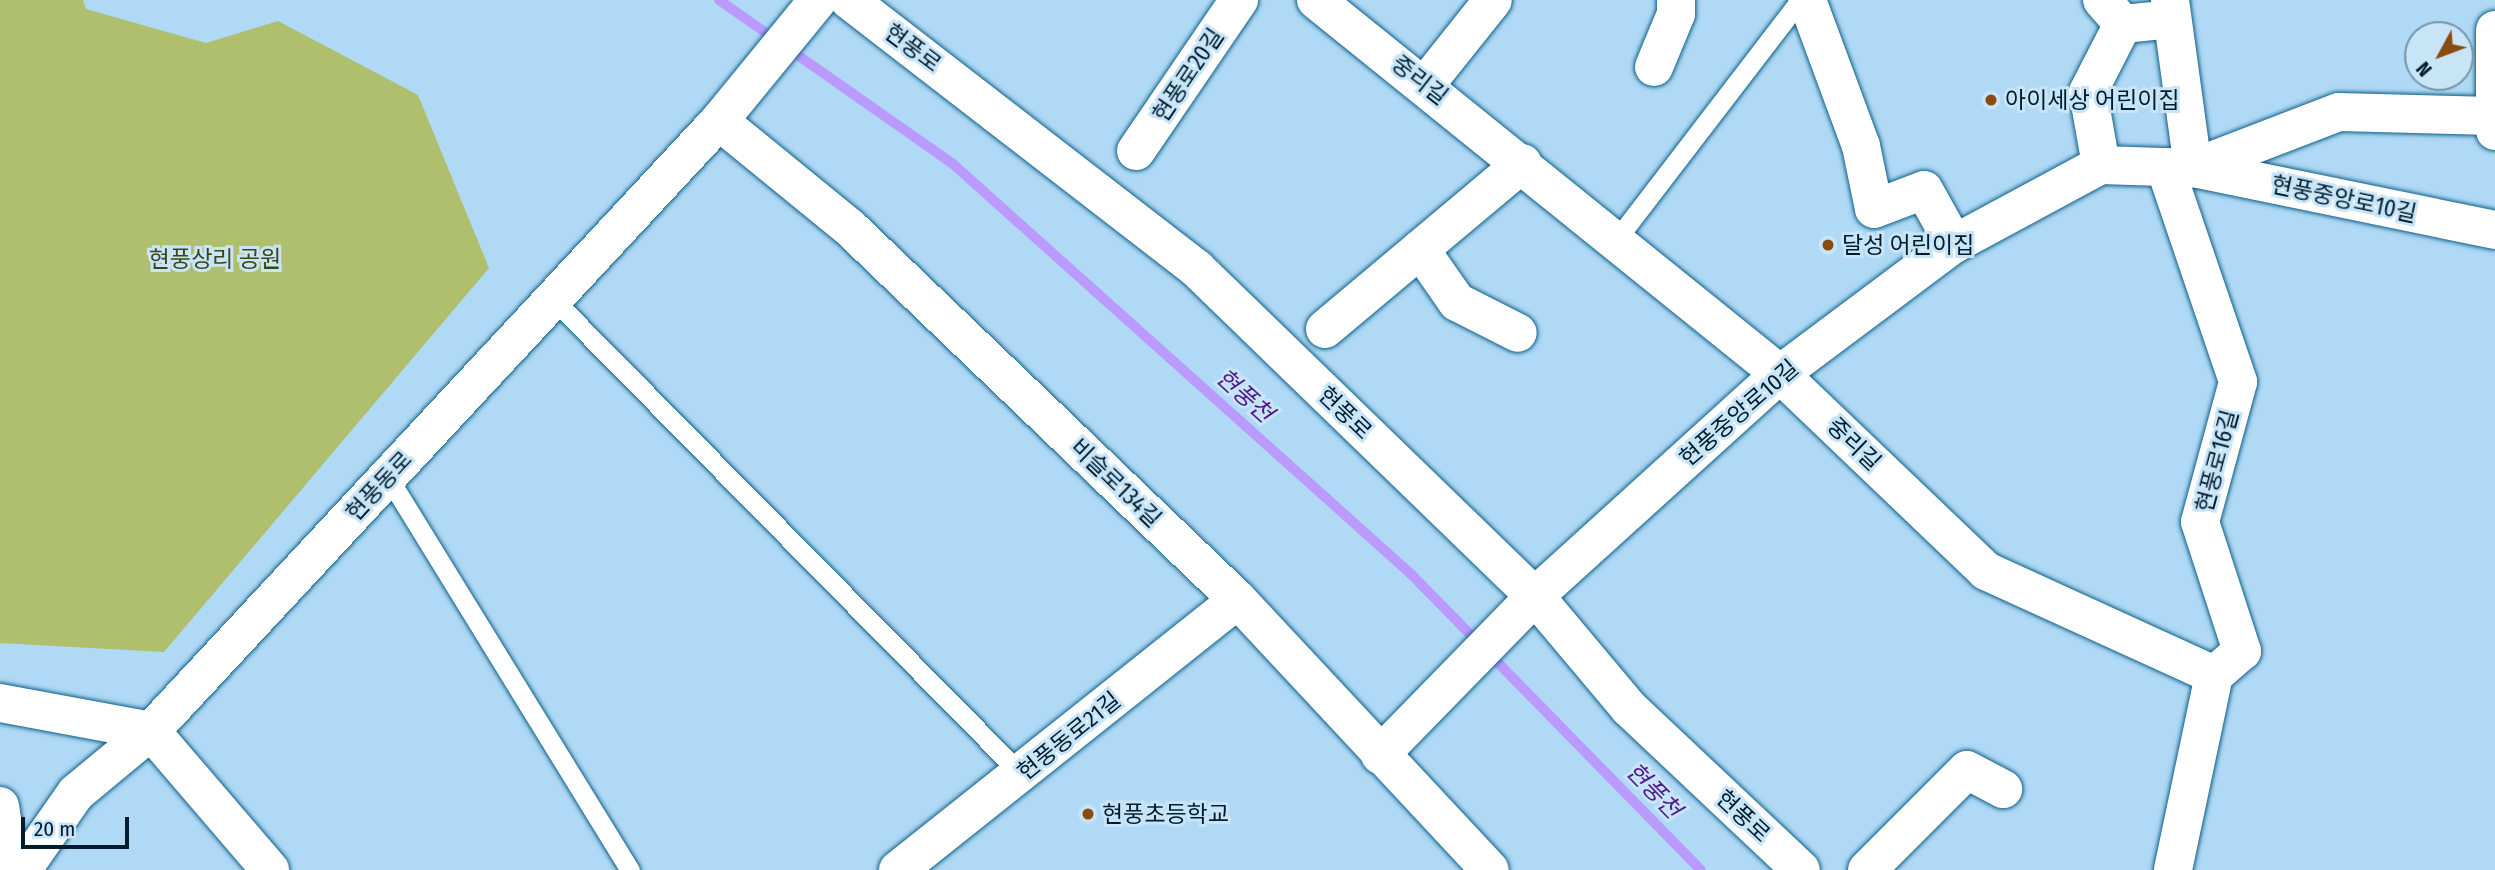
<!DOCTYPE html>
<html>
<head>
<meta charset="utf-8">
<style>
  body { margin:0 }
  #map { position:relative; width:2495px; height:870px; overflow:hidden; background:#afd9f5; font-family:"Fira Sans Condensed","Noto Sans KR",sans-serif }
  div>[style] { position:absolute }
  .green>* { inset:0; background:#afbf6e }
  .stream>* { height:10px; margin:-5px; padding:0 5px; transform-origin:5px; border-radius:5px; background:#bb9afe }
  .roads { filter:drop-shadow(0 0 2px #0e608a) drop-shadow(0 0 2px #0e608a) }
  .service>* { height:19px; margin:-9.5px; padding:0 9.5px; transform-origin:9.5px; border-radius:9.5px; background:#fff }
  .minor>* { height:38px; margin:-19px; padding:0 19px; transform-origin:19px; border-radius:19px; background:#fff }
  .tertiary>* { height:38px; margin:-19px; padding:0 19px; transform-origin:19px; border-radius:19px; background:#fff }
  .dots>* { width:19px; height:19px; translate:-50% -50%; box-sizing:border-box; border:4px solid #c8e4f7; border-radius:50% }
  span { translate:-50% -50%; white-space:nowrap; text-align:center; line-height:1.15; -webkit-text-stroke:6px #c8e4f7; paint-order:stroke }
  .street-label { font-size:23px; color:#001c2e }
  .poi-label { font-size:23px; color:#001c2e }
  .left { translate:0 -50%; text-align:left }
  .park-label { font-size:23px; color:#3d4516 }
  .water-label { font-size:24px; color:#501b8e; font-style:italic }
  .north { position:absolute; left:2404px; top:21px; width:70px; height:70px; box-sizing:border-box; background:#c8e4f7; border:2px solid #7894a7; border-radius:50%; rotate:229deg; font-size:19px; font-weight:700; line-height:28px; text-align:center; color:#001c2e }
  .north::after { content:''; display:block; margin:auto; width:24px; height:32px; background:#894b0e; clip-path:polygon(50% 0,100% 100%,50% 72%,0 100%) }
  .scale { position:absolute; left:21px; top:817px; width:108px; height:32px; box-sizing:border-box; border:4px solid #001c2e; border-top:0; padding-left:9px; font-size:21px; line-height:24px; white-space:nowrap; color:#001c2e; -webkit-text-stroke:5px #c8e4f7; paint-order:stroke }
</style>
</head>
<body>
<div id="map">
  <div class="green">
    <i style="clip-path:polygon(0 0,83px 0,86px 9px,206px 43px,278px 21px,418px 95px,489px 268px,164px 652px,0 643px)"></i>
  </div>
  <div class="stream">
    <i style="left:719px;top:0;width:286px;rotate:35deg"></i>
    <i style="left:953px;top:164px;width:615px;rotate:41.83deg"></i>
    <i style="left:1411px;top:574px;width:414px;rotate:45.6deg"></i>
  </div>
  <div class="roads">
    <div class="service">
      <i style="left:1616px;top:240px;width:302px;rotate:-52.5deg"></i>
      <i style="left:553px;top:299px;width:667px;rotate:45.43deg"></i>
      <i style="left:388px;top:477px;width:462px;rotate:58.4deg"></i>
    </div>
    <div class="minor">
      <i style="left:1316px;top:0;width:596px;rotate:38.87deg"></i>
      <i style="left:1780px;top:374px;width:285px;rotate:43.7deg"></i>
      <i style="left:1986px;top:571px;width:251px;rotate:24.5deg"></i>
      <i style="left:1807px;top:0;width:156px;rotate:69.7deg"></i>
      <i style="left:1861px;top:146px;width:64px;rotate:78.3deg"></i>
      <i style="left:1874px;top:209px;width:53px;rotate:-20.8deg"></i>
      <i style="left:1924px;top:190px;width:62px;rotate:60.9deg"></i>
      <i style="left:2102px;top:0;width:32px;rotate:49deg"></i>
      <i style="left:2170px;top:0;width:170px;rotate:82.2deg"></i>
      <i style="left:2193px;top:168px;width:156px;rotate:-21deg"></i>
      <i style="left:2339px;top:112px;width:153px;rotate:1.5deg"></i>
      <i style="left:2495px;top:30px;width:101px;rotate:90deg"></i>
      <i style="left:1654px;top:67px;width:57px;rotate:-67.5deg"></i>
      <i style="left:1676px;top:14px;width:14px;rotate:-90deg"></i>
      <i style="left:1426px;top:84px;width:107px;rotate:-51.4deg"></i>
      <i style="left:1136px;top:151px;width:183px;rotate:-55.7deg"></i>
      <i style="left:2101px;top:165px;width:74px;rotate:-100.1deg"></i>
      <i style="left:2088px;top:92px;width:76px;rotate:-62.8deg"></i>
      <i style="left:2123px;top:24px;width:49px;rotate:-5.8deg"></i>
      <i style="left:2165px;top:167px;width:227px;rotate:71.2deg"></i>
      <i style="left:2238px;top:382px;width:145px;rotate:105.2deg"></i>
      <i style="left:2200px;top:522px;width:136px;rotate:72deg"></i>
      <i style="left:2242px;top:651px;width:37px;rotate:139deg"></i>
      <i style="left:2214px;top:675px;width:199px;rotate:101.9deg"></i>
      <i style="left:1420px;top:249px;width:65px;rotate:55.1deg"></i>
      <i style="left:1457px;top:302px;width:68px;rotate:26.9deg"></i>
      <i style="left:1325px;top:329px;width:258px;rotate:-40deg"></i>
      <i style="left:151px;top:731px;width:183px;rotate:49.4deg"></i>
      <i style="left:1380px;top:755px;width:222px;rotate:-45.7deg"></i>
      <i style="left:1535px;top:596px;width:331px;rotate:-42.2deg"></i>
      <i style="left:1780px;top:374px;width:217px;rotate:-36.8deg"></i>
      <i style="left:1954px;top:244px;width:167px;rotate:-28.3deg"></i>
      <i style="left:2101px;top:165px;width:92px;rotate:1.9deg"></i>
      <i style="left:2193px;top:168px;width:308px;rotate:11.6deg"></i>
      <i style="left:898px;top:870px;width:434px;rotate:-38.5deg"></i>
      <i style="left:1867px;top:870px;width:141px;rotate:-45deg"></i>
      <i style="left:1967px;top:770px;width:41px;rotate:27.8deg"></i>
    </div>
    <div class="tertiary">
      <i style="left:849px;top:0;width:440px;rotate:37.7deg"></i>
      <i style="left:1197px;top:269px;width:470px;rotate:44.1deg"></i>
      <i style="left:1535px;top:596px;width:146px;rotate:50deg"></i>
      <i style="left:1629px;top:708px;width:236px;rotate:43.3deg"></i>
      <i style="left:719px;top:121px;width:168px;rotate:39.2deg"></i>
      <i style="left:849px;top:227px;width:539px;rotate:43.8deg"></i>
      <i style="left:1238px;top:600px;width:369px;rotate:47deg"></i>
      <i style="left:0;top:703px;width:154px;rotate:10.5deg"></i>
      <i style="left:0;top:806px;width:65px;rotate:81.1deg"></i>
      <i style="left:22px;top:870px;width:94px;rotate:-55deg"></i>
      <i style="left:76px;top:793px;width:97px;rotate:-39.6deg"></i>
      <i style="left:151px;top:731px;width:834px;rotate:-47.04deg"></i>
      <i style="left:719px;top:121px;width:156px;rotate:-50.7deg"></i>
    </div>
  </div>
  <div class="dots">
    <i style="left:1991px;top:100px;background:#894b0e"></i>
    <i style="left:1828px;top:245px;background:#894b0e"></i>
    <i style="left:1088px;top:814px;background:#894b0e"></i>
  </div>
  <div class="street-label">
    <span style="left:913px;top:48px;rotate:37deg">현풍로</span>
    <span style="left:1188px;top:75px;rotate:-56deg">현풍로20길</span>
    <span style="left:1420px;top:80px;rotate:38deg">중리길</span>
    <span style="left:2344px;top:199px;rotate:12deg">현풍중앙로10길</span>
    <span style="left:1345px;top:413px;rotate:44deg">현풍로</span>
    <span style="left:1739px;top:413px;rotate:-41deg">현풍중앙로10길</span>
    <span style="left:1854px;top:444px;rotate:44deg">중리길</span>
    <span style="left:2217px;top:461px;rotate:-75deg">현풍로16길</span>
    <span style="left:1116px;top:483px;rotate:44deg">비슬로134길</span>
    <span style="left:379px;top:486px;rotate:-47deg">현풍동로</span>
    <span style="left:1069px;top:736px;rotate:-39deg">현풍동로21길</span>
    <span style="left:1743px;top:816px;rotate:43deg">현풍로</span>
  </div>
  <div class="poi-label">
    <span class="left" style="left:2005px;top:100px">아이세상 어린이집</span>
    <span class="left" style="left:1842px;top:245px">달성 어린이집</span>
    <span class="left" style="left:1102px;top:814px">현풍초등학교</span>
  </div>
  <div class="park-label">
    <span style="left:215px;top:259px">현풍상리 공원</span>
  </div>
  <div class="water-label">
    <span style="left:1244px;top:396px;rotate:42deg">현풍천</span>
    <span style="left:1653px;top:791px;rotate:46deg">현풍천</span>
  </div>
  <div class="north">N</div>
  <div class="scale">20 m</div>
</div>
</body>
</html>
